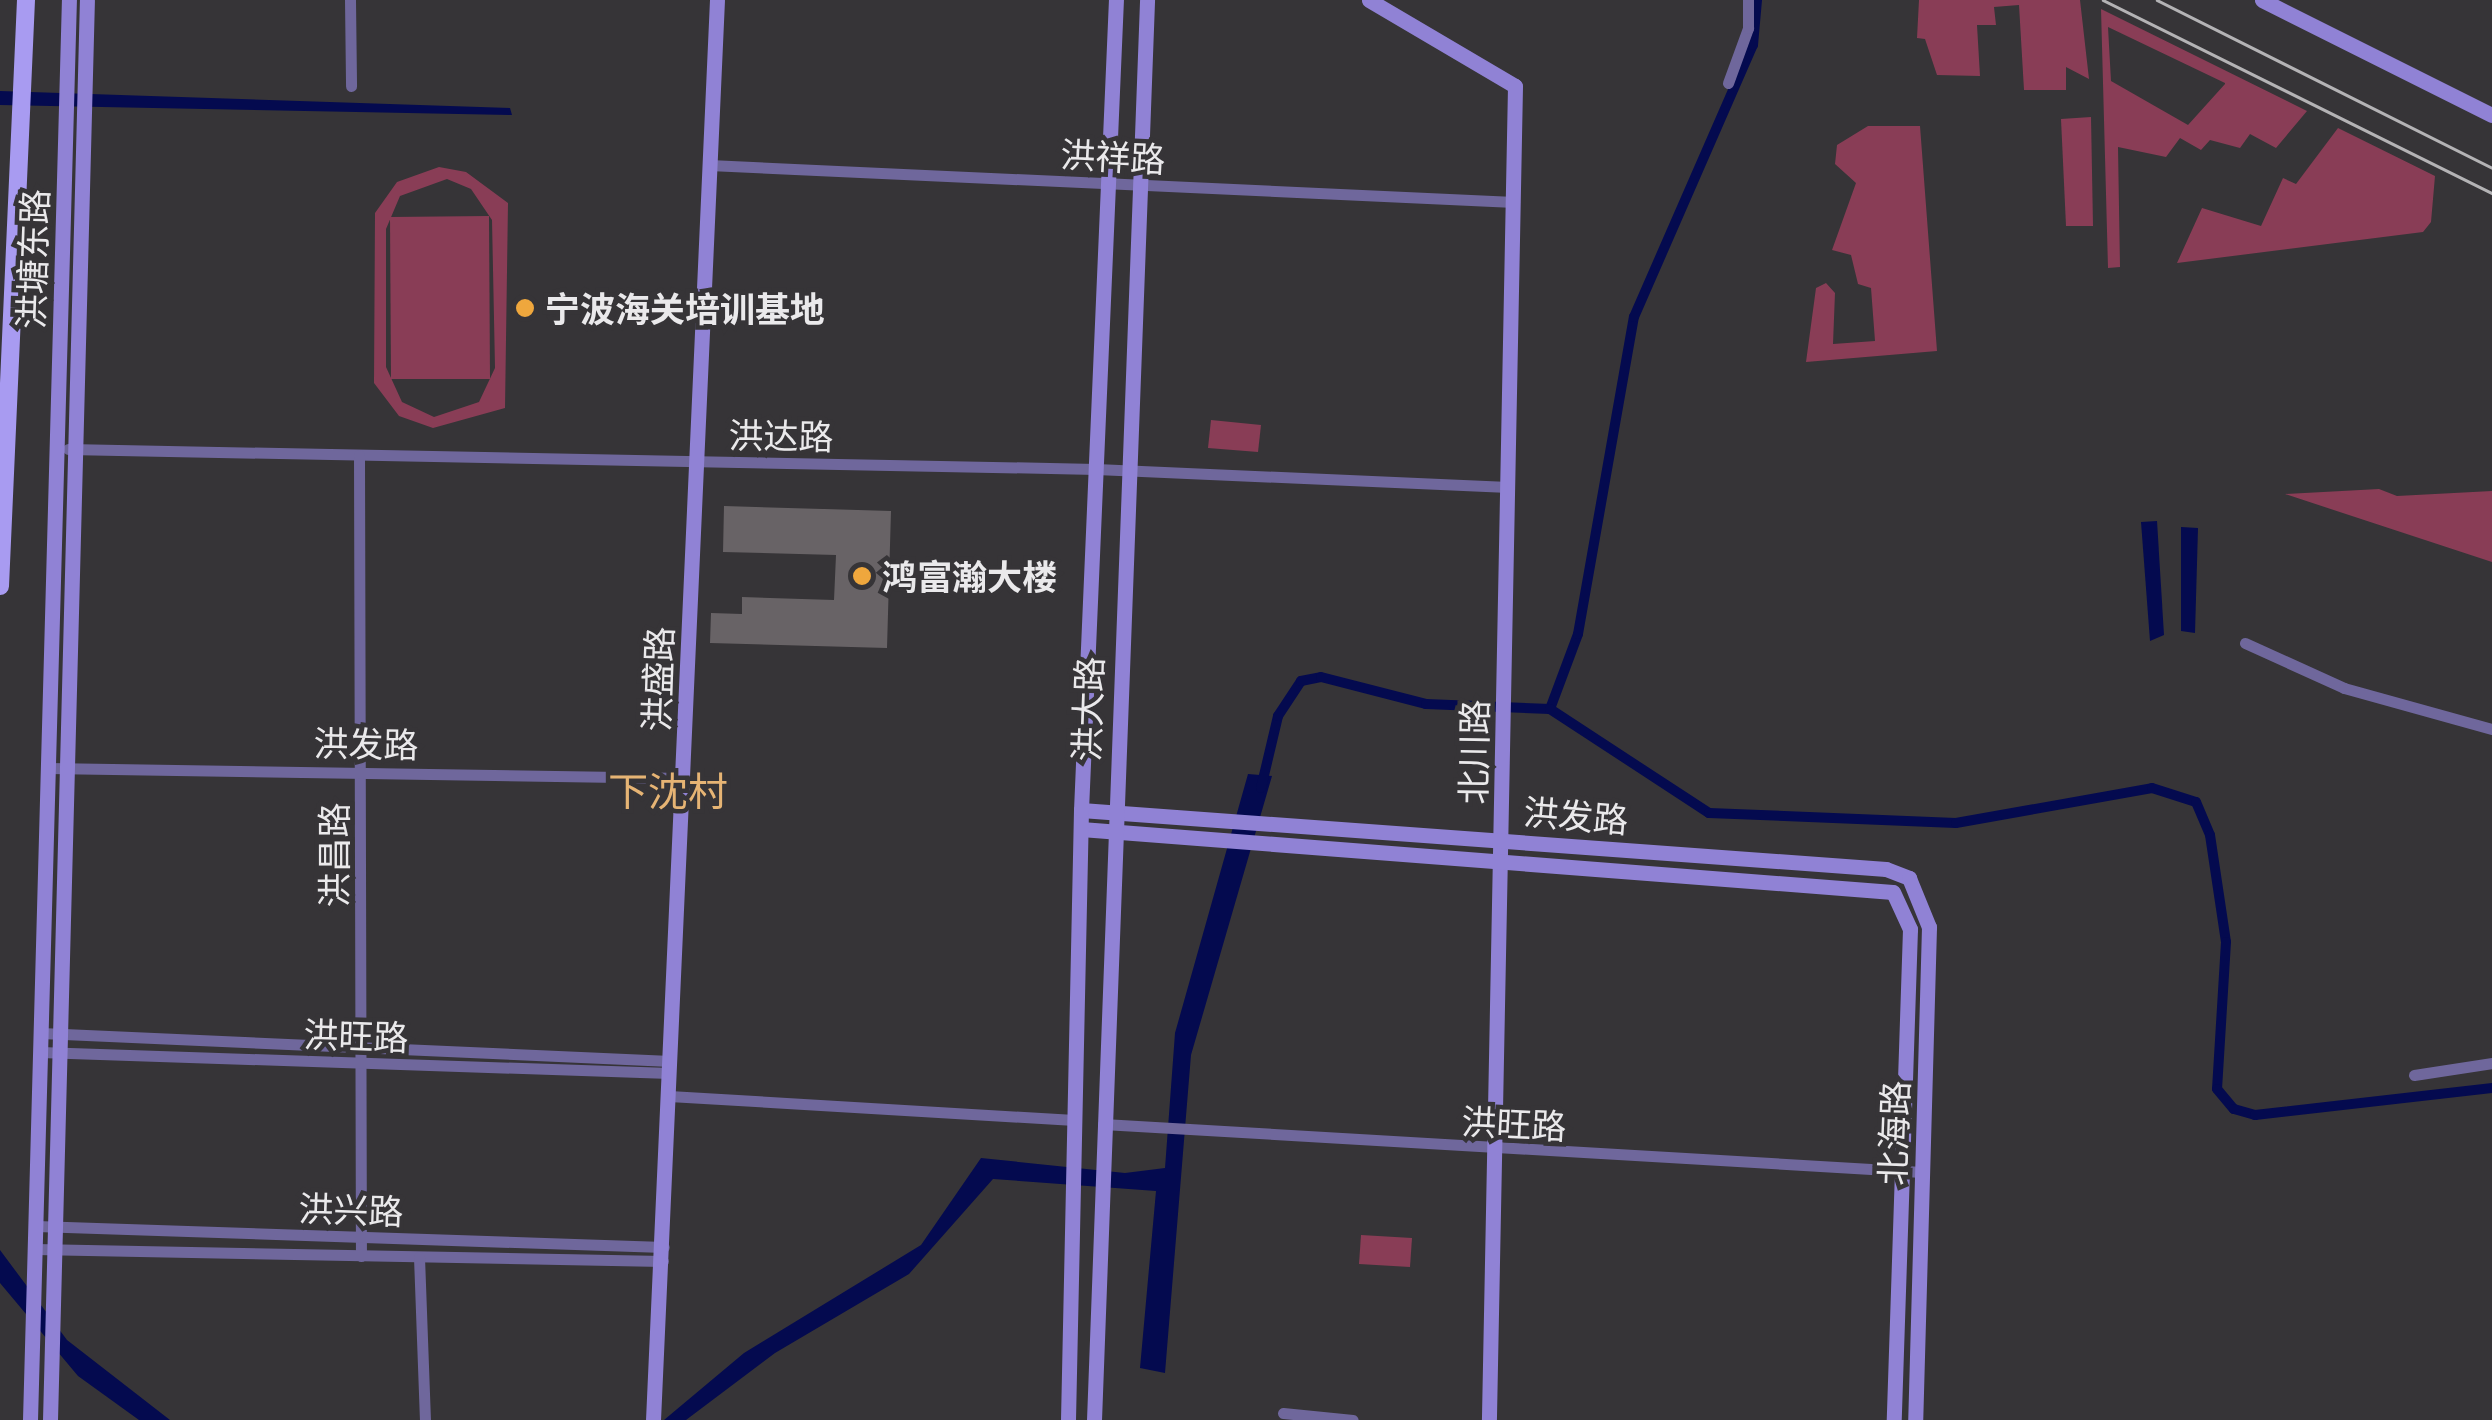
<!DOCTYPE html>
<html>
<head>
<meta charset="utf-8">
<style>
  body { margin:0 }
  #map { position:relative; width:2492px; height:1420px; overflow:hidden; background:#363437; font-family:"Playfair Display","Noto Sans SC",serif }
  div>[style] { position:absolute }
  .green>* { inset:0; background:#893d56 }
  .water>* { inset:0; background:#040a4f }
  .canal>* { height:10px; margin:-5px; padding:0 5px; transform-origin:5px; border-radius:5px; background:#040a4f }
  .building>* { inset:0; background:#686366 }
  .street>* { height:11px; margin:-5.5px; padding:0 5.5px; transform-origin:5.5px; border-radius:5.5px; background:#6f679c }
  .secondary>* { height:15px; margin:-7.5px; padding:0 7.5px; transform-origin:7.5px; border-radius:7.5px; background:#9082d5 }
  .primary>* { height:18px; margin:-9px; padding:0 9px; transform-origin:9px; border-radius:9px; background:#a89bf1 }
  .rail>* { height:2.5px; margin:-1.25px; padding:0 1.25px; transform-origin:1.25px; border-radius:1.25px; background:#b4b3b5 }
  .dots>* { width:28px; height:28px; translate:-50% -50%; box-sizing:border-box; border:5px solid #363437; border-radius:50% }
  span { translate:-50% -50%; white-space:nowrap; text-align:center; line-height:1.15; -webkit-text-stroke:9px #363437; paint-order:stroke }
  .street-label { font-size:35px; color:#eae9eb }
  .poi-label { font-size:35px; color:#eae9eb; font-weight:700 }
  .left { translate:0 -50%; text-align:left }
  .quarter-label { font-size:40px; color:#e6b474 }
</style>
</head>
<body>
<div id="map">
  <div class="green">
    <i style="clip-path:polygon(1919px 0,2080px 0,2089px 79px,2066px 67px,2066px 90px,2024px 90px,2019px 5px,1994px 7px,1996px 25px,1977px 25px,1980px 76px,1937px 75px,1925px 39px,1917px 38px)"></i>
    <i style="clip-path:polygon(evenodd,2101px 9px,2307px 111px,2276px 148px,2250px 134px,2240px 148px,2210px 140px,2201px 150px,2180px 138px,2166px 157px,2118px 147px,2120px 267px,2108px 268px,2101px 9px,2108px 27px,2225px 83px,2225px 84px,2188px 125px,2111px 81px,2108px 27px)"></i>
    <i style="clip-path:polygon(2091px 117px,2093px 226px,2066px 226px,2061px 119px)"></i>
    <i style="clip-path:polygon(1868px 126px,1920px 126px,1937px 351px,1806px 362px,1816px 288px,1826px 283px,1835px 293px,1833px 344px,1875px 341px,1871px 288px,1858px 284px,1851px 255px,1832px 250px,1856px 183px,1835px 164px,1837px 145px)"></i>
    <i style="clip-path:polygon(2338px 128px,2435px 176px,2431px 222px,2423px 232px,2177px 263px,2202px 208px,2261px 226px,2283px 178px,2296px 184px)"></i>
    <i style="clip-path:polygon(evenodd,439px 167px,466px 172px,508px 203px,505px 408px,433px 428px,399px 416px,374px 383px,375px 213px,397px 182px,439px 167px,447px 179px,471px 189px,492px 220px,495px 368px,479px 402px,434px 417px,402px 402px,386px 367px,386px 229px,400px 196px,447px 179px)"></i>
    <i style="clip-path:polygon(489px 216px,490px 379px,391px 379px,390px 217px)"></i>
    <i style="clip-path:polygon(1211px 420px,1261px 425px,1258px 452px,1208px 448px)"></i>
    <i style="clip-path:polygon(2379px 489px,2397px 496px,2492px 491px,2492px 562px,2285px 494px)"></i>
    <i style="clip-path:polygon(1361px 1235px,1412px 1238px,1410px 1267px,1359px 1264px)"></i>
  </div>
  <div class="water">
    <i style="clip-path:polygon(0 91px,510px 108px,512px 115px,0 105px)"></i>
    <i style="clip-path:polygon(2157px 521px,2164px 635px,2150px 641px,2141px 522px)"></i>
    <i style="clip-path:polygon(2181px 527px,2198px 528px,2195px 633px,2181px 631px)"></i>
    <i style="clip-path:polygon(1248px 774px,1272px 776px,1191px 1055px,1165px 1373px,1140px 1368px,1156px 1191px,993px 1179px,909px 1274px,775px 1353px,686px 1420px,664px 1420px,744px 1353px,921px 1245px,981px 1158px,1125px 1173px,1165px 1168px,1175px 1033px)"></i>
    <i style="clip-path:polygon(0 1250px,67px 1340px,170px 1420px,139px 1420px,78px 1376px,0 1283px)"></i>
  </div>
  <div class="canal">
    <i style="left:1550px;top:709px;width:80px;rotate:-69.5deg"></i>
    <i style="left:1578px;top:634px;width:322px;rotate:-80deg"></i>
    <i style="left:1634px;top:317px;width:297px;rotate:-66.4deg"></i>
    <i style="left:1753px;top:45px;width:45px;rotate:-84.9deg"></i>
    <i style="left:1261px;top:788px;width:74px;rotate:-76.7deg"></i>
    <i style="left:1278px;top:716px;width:42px;rotate:-56.7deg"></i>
    <i style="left:1301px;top:681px;width:20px;rotate:-11deg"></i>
    <i style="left:1321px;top:677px;width:108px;rotate:14.4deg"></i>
    <i style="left:1426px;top:704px;width:124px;rotate:2.3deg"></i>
    <i style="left:1550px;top:709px;width:190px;rotate:33.2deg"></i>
    <i style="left:1709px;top:813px;width:247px;rotate:2.3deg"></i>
    <i style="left:1956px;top:823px;width:199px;rotate:-10.1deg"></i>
    <i style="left:2152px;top:788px;width:46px;rotate:17.7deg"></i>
    <i style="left:2196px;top:802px;width:36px;rotate:67deg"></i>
    <i style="left:2210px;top:835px;width:108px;rotate:81.5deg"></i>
    <i style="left:2226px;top:942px;width:147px;rotate:93.5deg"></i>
    <i style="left:2217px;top:1089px;width:26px;rotate:50deg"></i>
    <i style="left:2234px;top:1109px;width:22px;rotate:16deg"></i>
    <i style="left:2255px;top:1115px;width:239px;rotate:-6.5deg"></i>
  </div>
  <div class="building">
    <i style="clip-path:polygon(724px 506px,891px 511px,887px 648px,710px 643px,711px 613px,742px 614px,742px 597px,834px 600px,836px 555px,723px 552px)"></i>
  </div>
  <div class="street">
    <i style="left:350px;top:0;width:86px;rotate:89.3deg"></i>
    <i style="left:1728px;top:83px;width:59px;rotate:-70deg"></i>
    <i style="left:1748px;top:28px;width:28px;rotate:-90deg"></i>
    <i style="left:709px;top:165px;width:806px;rotate:2.63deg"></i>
    <i style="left:68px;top:449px;width:1028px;rotate:1.11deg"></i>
    <i style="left:1096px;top:469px;width:407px;rotate:2.5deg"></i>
    <i style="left:359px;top:455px;width:801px;rotate:89.86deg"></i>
    <i style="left:2245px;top:643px;width:109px;rotate:24.4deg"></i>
    <i style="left:2344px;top:688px;width:154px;rotate:15.5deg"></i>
    <i style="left:48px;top:768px;width:636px;rotate:0.9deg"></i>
    <i style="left:41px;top:1033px;width:630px;rotate:2.55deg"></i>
    <i style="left:40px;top:1052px;width:630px;rotate:1.91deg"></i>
    <i style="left:2414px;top:1075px;width:79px;rotate:-8.7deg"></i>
    <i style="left:669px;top:1096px;width:406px;rotate:3.4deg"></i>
    <i style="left:1103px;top:1124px;width:820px;rotate:3.35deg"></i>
    <i style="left:36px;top:1226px;width:628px;rotate:1.92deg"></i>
    <i style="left:35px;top:1249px;width:628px;rotate:1.09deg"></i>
    <i style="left:419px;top:1257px;width:163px;rotate:87.9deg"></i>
    <i style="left:1283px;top:1413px;width:70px;rotate:5.7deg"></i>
  </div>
  <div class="secondary">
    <i style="left:1369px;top:0;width:169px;rotate:30.5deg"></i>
    <i style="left:1515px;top:86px;width:1334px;rotate:91.12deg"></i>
    <i style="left:2262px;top:0;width:257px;rotate:26.6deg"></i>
    <i style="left:1081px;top:810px;width:807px;rotate:4.19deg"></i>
    <i style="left:1886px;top:869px;width:25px;rotate:21deg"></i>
    <i style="left:1909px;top:878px;width:53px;rotate:67.8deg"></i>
    <i style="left:1929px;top:927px;width:493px;rotate:91.6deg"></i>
    <i style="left:1081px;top:829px;width:814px;rotate:4.44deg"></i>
    <i style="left:1893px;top:892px;width:41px;rotate:65.3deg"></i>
    <i style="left:1910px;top:929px;width:491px;rotate:91.9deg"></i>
    <i style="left:30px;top:1420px;width:1421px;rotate:-88.43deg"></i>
    <i style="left:50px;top:1420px;width:1420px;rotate:-88.51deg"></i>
    <i style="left:653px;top:1420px;width:1421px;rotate:-87.42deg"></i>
    <i style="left:1068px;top:1420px;width:610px;rotate:-88.78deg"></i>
    <i style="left:1081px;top:810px;width:811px;rotate:-87.53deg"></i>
    <i style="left:1094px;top:1420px;width:1421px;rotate:-87.86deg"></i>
  </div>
  <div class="primary">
    <i style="left:0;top:586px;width:587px;rotate:-87.46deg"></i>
  </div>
  <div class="rail">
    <i style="left:2103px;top:0;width:434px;rotate:26.4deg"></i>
    <i style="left:2157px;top:0;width:375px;rotate:26.6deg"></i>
  </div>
  <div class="dots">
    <i style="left:525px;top:308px;background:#efa73d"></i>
    <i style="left:862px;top:576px;background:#efa73d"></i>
  </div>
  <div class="street-label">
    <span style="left:1113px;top:156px;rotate:3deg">洪祥路</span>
    <span style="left:32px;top:259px;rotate:-88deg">洪塘东路</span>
    <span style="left:781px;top:435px;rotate:1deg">洪达路</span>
    <span style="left:657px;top:679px;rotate:-88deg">洪盛路</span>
    <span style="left:1087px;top:709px;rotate:-88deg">洪大路</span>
    <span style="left:366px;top:743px;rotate:1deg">洪发路</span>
    <span style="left:1473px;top:752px;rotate:-89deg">北川路</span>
    <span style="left:1576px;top:815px;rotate:5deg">洪发路</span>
    <span style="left:333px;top:855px;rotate:-90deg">洪昌路</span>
    <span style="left:356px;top:1035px;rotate:2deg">洪旺路</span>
    <span style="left:1514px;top:1123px;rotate:3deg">洪旺路</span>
    <span style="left:1893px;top:1133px;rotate:-88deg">北海路</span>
    <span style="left:351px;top:1209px;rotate:2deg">洪兴路</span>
  </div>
  <div class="poi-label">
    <span class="left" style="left:545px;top:308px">宁波海关培训基地</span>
    <span class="left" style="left:882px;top:576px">鸿富瀚大楼</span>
  </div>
  <div class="quarter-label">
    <span style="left:668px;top:790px">下沈村</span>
  </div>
</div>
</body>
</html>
